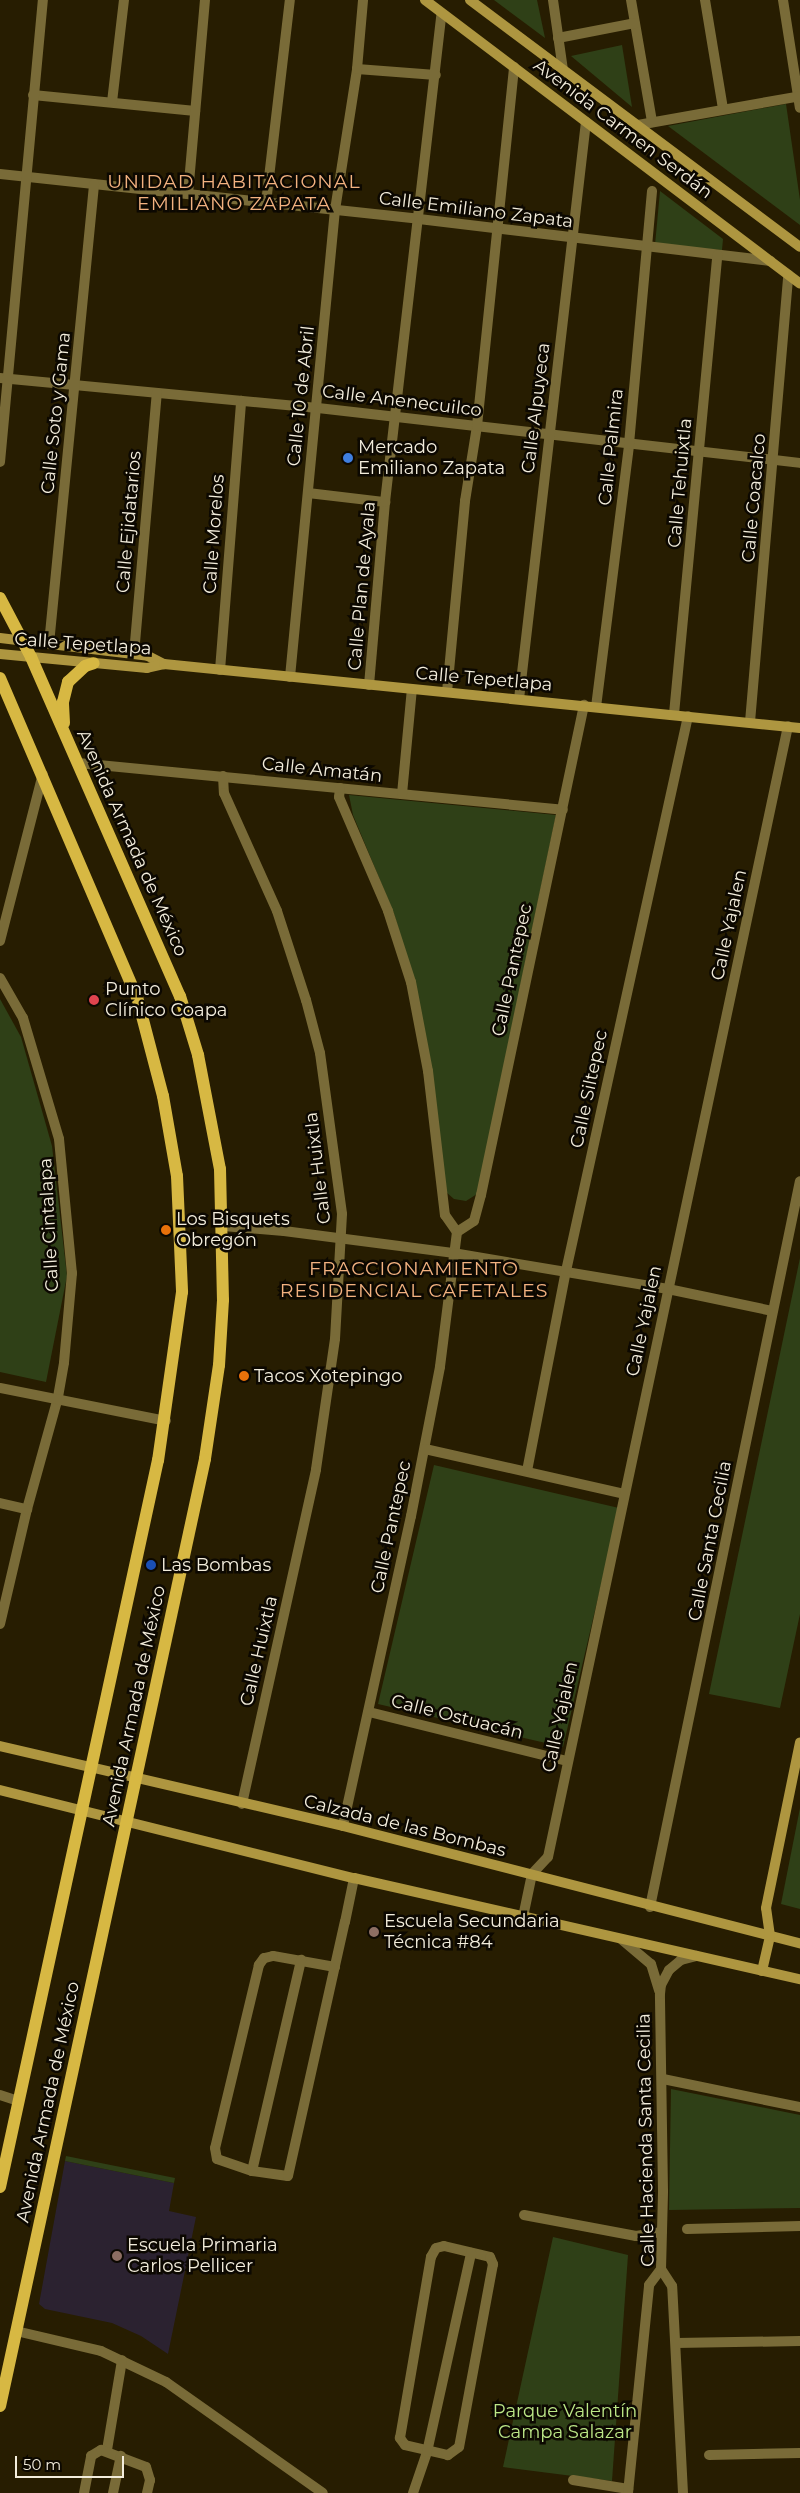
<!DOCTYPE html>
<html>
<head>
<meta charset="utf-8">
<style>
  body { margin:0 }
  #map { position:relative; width:800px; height:2493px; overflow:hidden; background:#271d01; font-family:Montserrat,sans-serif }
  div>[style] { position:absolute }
  .education>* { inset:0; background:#2b2230 }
  .green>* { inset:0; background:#2f4017 }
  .street>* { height:10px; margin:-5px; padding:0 5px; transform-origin:5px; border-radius:5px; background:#796b38 }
  .secondary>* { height:10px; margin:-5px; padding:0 5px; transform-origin:5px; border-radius:5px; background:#ae9640 }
  .primary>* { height:12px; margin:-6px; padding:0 6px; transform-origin:6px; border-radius:6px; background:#d7b843 }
  .dots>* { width:14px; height:14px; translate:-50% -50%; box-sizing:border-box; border:2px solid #0c0801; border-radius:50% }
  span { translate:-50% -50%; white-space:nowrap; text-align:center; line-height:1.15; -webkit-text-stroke:5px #0c0801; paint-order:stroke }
  .street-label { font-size:18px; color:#f3eddc }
  .poi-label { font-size:18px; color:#f3eddc }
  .left { translate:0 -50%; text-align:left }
  .park-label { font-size:18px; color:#bce787 }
  .neighbourhood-label { font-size:19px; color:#f3b280; letter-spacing:1px }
  .scale { position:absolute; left:15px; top:2456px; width:109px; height:22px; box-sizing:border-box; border:2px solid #f3eddc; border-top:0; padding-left:6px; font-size:15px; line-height:18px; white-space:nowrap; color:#f3eddc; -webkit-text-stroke:4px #0c0801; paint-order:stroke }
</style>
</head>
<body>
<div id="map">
  <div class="education">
    <i style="clip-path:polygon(65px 2161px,174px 2183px,169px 2211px,196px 2217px,168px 2354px,141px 2336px,112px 2323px,45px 2309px,39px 2304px)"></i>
  </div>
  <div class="green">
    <i style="clip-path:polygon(494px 0,537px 0,545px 38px)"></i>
    <i style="clip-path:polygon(622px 45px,632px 107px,571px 56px)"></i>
    <i style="clip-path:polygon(786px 104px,800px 200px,800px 225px,668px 126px)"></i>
    <i style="clip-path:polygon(660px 191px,723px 239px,722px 250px,655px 245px)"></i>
    <i style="clip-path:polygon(349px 795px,556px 815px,477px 1194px,466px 1201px,454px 1199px,446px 1192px,416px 988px,394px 914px,353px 815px)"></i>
    <i style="clip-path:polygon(0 999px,21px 1037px,52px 1146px,67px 1276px,46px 1382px,0 1372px)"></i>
    <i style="clip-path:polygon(800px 1258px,800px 1614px,780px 1708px,709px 1694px)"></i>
    <i style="clip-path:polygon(434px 1465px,619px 1508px,563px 1747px,378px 1704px)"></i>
    <i style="clip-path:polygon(800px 1808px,800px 1909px,781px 1904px)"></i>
    <i style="clip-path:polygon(671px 2089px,800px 2115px,800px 2208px,669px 2210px)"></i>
    <i style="clip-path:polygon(66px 2156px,175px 2178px,174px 2183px,65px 2161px)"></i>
    <i style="clip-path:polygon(553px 2237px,628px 2255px,612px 2481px,503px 2467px)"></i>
  </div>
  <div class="street">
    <i style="left:553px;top:0;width:71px;rotate:81.9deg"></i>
    <i style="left:631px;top:0;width:124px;rotate:80.2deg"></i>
    <i style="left:705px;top:0;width:110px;rotate:80.6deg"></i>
    <i style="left:783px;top:0;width:109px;rotate:81.1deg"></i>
    <i style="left:558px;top:38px;width:78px;rotate:-11deg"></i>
    <i style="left:357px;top:69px;width:79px;rotate:4.3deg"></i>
    <i style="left:33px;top:95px;width:163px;rotate:5.6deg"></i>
    <i style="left:112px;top:102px;width:103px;rotate:-83.3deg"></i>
    <i style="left:638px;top:125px;width:165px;rotate:-10.1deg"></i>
    <i style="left:0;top:174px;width:421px;rotate:6.1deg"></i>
    <i style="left:419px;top:219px;width:354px;rotate:6.8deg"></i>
    <i style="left:188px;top:194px;width:195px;rotate:-85deg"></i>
    <i style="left:266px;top:203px;width:204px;rotate:-83.3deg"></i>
    <i style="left:0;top:378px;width:319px;rotate:5.4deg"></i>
    <i style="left:318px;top:408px;width:485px;rotate:6.5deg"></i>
    <i style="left:0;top:462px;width:464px;rotate:-84.7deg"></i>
    <i style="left:308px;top:493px;width:78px;rotate:6.7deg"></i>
    <i style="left:49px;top:644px;width:462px;rotate:-84.4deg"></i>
    <i style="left:134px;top:654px;width:262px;rotate:-85deg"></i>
    <i style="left:220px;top:670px;width:270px;rotate:-85.5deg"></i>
    <i style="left:290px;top:677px;width:469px;rotate:-84.5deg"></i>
    <i style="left:335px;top:210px;width:143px;rotate:-81.1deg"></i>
    <i style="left:357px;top:69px;width:69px;rotate:-85deg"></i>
    <i style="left:369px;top:685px;width:184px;rotate:-85deg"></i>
    <i style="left:385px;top:502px;width:492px;rotate:-83.4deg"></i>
    <i style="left:447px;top:692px;width:192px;rotate:-84.6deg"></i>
    <i style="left:465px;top:501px;width:76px;rotate:-80.9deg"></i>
    <i style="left:477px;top:426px;width:361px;rotate:-84.1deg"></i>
    <i style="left:519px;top:699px;width:581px;rotate:-83.38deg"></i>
    <i style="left:596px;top:707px;width:265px;rotate:-82.8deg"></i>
    <i style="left:629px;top:444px;width:254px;rotate:-84.8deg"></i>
    <i style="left:674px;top:714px;width:461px;rotate:-84.6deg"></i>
    <i style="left:750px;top:722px;width:449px;rotate:-85.1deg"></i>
    <i style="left:78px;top:763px;width:487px;rotate:5.5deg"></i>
    <i style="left:223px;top:776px;width:17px;rotate:87deg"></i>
    <i style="left:224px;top:793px;width:129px;rotate:65.8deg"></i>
    <i style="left:277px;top:911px;width:94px;rotate:72deg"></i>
    <i style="left:306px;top:1000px;width:55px;rotate:75.2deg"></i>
    <i style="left:320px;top:1053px;width:162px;rotate:82.2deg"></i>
    <i style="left:342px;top:1214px;width:125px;rotate:93.2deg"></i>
    <i style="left:335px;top:1339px;width:132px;rotate:98.3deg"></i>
    <i style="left:316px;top:1470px;width:342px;rotate:102.5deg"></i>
    <i style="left:340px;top:788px;width:9px;rotate:96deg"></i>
    <i style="left:339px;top:797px;width:124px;rotate:66.7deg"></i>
    <i style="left:388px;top:911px;width:75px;rotate:72.1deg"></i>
    <i style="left:411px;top:982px;width:91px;rotate:79.2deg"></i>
    <i style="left:428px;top:1071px;width:145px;rotate:83.3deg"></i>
    <i style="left:445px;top:1215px;width:21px;rotate:55deg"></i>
    <i style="left:457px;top:1232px;width:136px;rotate:97.2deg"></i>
    <i style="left:440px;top:1367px;width:152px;rotate:101deg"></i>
    <i style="left:411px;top:1516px;width:317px;rotate:102.4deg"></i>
    <i style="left:402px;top:794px;width:105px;rotate:-84.6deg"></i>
    <i style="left:0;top:941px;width:172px;rotate:-75.6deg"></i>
    <i style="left:0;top:978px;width:46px;rotate:60.1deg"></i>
    <i style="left:23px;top:1018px;width:126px;rotate:73.4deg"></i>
    <i style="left:59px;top:1139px;width:135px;rotate:84.5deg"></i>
    <i style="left:72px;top:1273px;width:90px;rotate:95.1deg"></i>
    <i style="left:64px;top:1363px;width:39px;rotate:100deg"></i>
    <i style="left:57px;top:1401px;width:112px;rotate:105.5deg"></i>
    <i style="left:27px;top:1509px;width:118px;rotate:103.2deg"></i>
    <i style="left:223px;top:1226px;width:61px;rotate:4.7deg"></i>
    <i style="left:284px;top:1231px;width:170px;rotate:7.4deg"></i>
    <i style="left:453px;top:1253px;width:218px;rotate:9.5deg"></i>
    <i style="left:668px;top:1289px;width:106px;rotate:11.9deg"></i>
    <i style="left:457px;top:1232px;width:20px;rotate:-33deg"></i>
    <i style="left:474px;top:1221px;width:27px;rotate:-75deg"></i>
    <i style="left:481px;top:1195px;width:501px;rotate:-78.13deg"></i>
    <i style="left:0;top:1388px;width:169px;rotate:11.2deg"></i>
    <i style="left:425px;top:1449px;width:204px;rotate:12.7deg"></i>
    <i style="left:527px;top:1471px;width:204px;rotate:-79deg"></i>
    <i style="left:566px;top:1271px;width:568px;rotate:-77.6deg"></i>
    <i style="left:0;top:1503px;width:28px;rotate:13deg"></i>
    <i style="left:369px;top:1712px;width:204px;rotate:13.9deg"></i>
    <i style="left:650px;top:1907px;width:741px;rotate:-78.33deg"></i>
    <i style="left:523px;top:1917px;width:44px;rotate:-78.2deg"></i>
    <i style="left:532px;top:1874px;width:23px;rotate:-47deg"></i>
    <i style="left:548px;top:1857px;width:1156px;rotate:-78.02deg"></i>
    <i style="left:621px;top:1939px;width:39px;rotate:40deg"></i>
    <i style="left:651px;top:1964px;width:28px;rotate:73deg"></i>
    <i style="left:335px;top:1967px;width:63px;rotate:-169.9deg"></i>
    <i style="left:273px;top:1956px;width:9px;rotate:167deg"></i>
    <i style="left:264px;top:1958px;width:9px;rotate:126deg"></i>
    <i style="left:259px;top:1965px;width:188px;rotate:103.5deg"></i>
    <i style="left:215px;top:2148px;width:11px;rotate:80deg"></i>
    <i style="left:217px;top:2159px;width:37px;rotate:19deg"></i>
    <i style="left:252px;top:2171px;width:36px;rotate:8deg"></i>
    <i style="left:288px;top:2176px;width:260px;rotate:-77.4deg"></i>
    <i style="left:345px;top:1922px;width:45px;rotate:-78.4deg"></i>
    <i style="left:663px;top:2079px;width:140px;rotate:11.6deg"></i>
    <i style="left:0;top:2095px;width:20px;rotate:18deg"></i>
    <i style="left:252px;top:2171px;width:217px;rotate:-76.9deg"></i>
    <i style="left:524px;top:2215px;width:114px;rotate:10.6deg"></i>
    <i style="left:636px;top:2236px;width:26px;rotate:-9deg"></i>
    <i style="left:687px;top:2229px;width:113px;rotate:-1.5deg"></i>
    <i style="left:444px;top:2246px;width:47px;rotate:13.4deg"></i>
    <i style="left:490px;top:2257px;width:8px;rotate:67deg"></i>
    <i style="left:493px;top:2264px;width:186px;rotate:100.5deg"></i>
    <i style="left:459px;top:2447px;width:14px;rotate:144deg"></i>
    <i style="left:448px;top:2455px;width:44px;rotate:-166.9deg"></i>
    <i style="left:405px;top:2445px;width:9px;rotate:-126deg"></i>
    <i style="left:400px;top:2438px;width:184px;rotate:-80.3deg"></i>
    <i style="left:431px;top:2257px;width:10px;rotate:-61deg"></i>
    <i style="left:436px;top:2248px;width:8px;rotate:-14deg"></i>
    <i style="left:16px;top:2331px;width:87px;rotate:13.2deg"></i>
    <i style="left:101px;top:2351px;width:72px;rotate:25.5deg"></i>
    <i style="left:166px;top:2382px;width:192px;rotate:35.3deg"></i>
    <i style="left:676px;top:2343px;width:124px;rotate:-0.9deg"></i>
    <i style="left:107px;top:2450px;width:91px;rotate:-80.5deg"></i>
    <i style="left:709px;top:2455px;width:91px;rotate:-1.3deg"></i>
    <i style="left:573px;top:2480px;width:56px;rotate:9.3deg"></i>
    <i style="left:84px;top:2493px;width:38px;rotate:-79deg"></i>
    <i style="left:91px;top:2456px;width:12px;rotate:-31deg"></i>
    <i style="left:101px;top:2450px;width:48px;rotate:20.7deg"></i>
    <i style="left:146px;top:2467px;width:14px;rotate:73deg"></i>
    <i style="left:150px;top:2480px;width:13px;rotate:103deg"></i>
    <i style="left:113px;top:2493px;width:38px;rotate:-78deg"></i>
    <i style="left:413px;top:2493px;width:43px;rotate:-71.1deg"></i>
    <i style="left:427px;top:2452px;width:204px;rotate:-77.5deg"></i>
    <i style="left:628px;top:2493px;width:209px;rotate:-84.2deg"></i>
    <i style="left:649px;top:2285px;width:20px;rotate:-53deg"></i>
    <i style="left:683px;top:2493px;width:207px;rotate:-93deg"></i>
    <i style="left:672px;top:2286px;width:20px;rotate:-123deg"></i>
    <i style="left:661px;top:2269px;width:78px;rotate:-88.5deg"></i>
    <i style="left:663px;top:2191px;width:197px;rotate:-90.9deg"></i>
    <i style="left:660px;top:1994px;width:9px;rotate:-84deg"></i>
    <i style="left:661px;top:1985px;width:17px;rotate:-62deg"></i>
    <i style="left:669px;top:1970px;width:16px;rotate:-40deg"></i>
    <i style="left:681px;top:1960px;width:16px;rotate:-15deg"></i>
  </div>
  <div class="secondary">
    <i style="left:425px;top:0;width:470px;rotate:37.1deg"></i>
    <i style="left:470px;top:0;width:412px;rotate:36.8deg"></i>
    <i style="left:0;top:638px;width:149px;rotate:6.9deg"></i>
    <i style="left:148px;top:656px;width:18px;rotate:27deg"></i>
    <i style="left:0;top:654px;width:148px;rotate:5.4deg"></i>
    <i style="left:147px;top:668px;width:17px;rotate:-13deg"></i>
    <i style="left:164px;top:664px;width:639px;rotate:5.75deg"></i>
    <i style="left:0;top:1746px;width:352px;rotate:13.1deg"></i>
    <i style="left:343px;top:1826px;width:472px;rotate:14.4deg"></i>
    <i style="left:0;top:1790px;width:365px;rotate:14deg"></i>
    <i style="left:354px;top:1878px;width:457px;rotate:12.8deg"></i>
    <i style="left:762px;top:1971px;width:36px;rotate:-77deg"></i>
    <i style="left:770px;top:1936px;width:28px;rotate:-98deg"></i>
    <i style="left:766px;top:1908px;width:169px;rotate:-78.4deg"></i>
  </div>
  <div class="primary">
    <i style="left:0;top:598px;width:67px;rotate:62.3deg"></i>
    <i style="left:31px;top:657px;width:370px;rotate:66.3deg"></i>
    <i style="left:180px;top:996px;width:62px;rotate:73deg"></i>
    <i style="left:198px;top:1055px;width:116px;rotate:79.1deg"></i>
    <i style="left:220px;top:1169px;width:131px;rotate:88.7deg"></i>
    <i style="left:223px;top:1300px;width:65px;rotate:93.5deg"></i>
    <i style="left:219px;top:1365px;width:95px;rotate:98.5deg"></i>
    <i style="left:205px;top:1459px;width:969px;rotate:102.21deg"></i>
    <i style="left:0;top:678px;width:347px;rotate:66.8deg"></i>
    <i style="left:137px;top:997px;width:102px;rotate:75.3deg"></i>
    <i style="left:163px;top:1096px;width:81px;rotate:80.1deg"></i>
    <i style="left:177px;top:1176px;width:116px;rotate:87.5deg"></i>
    <i style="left:182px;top:1292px;width:170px;rotate:98.1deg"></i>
    <i style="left:158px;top:1460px;width:744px;rotate:102.26deg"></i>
    <i style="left:64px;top:723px;width:21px;rotate:-93deg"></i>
    <i style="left:63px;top:702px;width:21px;rotate:-76deg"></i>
    <i style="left:68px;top:682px;width:23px;rotate:-43deg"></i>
    <i style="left:85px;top:666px;width:9px;rotate:-18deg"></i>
  </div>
  <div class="dots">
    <i style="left:348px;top:458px;background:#3f7fe0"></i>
    <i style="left:94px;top:1000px;background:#e0444e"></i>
    <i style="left:166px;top:1230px;background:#e8710a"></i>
    <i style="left:244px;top:1376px;background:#e8710a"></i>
    <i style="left:151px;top:1565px;background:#1a4fb4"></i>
    <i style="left:374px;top:1932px;background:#8d6e63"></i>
    <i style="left:117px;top:2256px;background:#8d6e63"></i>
  </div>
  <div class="street-label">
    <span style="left:623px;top:129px;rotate:37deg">Avenida Carmen Serdán</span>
    <span style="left:476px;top:210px;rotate:7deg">Calle Emiliano Zapata</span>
    <span style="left:301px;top:396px;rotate:-84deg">Calle 10 de Abril</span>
    <span style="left:402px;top:401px;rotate:7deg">Calle Anenecuilco</span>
    <span style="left:536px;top:408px;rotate:-83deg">Calle Alpuyeca</span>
    <span style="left:56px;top:413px;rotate:-84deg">Calle Soto y Gama</span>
    <span style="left:611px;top:447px;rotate:-84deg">Calle Palmira</span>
    <span style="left:680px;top:483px;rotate:-85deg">Calle Tehuixtla</span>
    <span style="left:754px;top:498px;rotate:-85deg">Calle Coacalco</span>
    <span style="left:129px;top:522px;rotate:-85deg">Calle Ejidatarios</span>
    <span style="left:214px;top:534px;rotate:-86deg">Calle Morelos</span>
    <span style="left:362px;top:586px;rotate:-85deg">Calle Plan de Ayala</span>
    <span style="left:83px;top:644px;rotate:4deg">Calle Tepetlapa</span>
    <span style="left:484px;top:679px;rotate:5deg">Calle Tepetlapa</span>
    <span style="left:322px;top:770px;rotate:6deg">Calle Amatán</span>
    <span style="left:132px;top:843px;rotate:66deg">Avenida Armada de México</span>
    <span style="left:729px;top:925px;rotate:-78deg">Calle Yajalen</span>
    <span style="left:512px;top:970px;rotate:-78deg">Calle Pantepec</span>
    <span style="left:589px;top:1089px;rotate:-78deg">Calle Siltepec</span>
    <span style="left:318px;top:1168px;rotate:-97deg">Calle Huixtla</span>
    <span style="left:49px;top:1225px;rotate:-93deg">Calle Cintalapa</span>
    <span style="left:644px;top:1321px;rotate:-78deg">Calle Yajalen</span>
    <span style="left:391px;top:1527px;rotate:-78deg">Calle Pantepec</span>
    <span style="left:710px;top:1541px;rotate:-79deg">Calle Santa Cecilia</span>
    <span style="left:259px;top:1651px;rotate:-77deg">Calle Huixtla</span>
    <span style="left:134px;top:1706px;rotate:-78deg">Avenida Armada de México</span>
    <span style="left:457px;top:1717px;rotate:14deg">Calle Ostuacán</span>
    <span style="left:560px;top:1717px;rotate:-78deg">Calle Yajalen</span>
    <span style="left:405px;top:1826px;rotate:14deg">Calzada de las Bombas</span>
    <span style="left:48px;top:2102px;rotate:-78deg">Avenida Armada de México</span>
    <span style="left:646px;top:2140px;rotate:-91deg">Calle Hacienda Santa Cecilia</span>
  </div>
  <div class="poi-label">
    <span class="left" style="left:358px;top:458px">Mercado<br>Emiliano Zapata</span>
    <span class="left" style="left:105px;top:1000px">Punto<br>Clínico Coapa</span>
    <span class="left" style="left:176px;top:1230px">Los Bisquets<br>Obregón</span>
    <span class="left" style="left:254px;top:1376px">Tacos Xotepingo</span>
    <span class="left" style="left:161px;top:1565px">Las Bombas</span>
    <span class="left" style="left:384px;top:1932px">Escuela Secundaria<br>Técnica #84</span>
    <span class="left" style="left:127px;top:2256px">Escuela Primaria<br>Carlos Pellicer</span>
  </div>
  <div class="park-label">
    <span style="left:565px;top:2422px">Parque Valentín<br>Campa Salazar</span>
  </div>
  <div class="neighbourhood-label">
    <span style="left:234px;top:193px">UNIDAD HABITACIONAL<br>EMILIANO ZAPATA</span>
    <span style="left:414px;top:1280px">FRACCIONAMIENTO<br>RESIDENCIAL CAFETALES</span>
  </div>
  <div class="scale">50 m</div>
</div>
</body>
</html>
